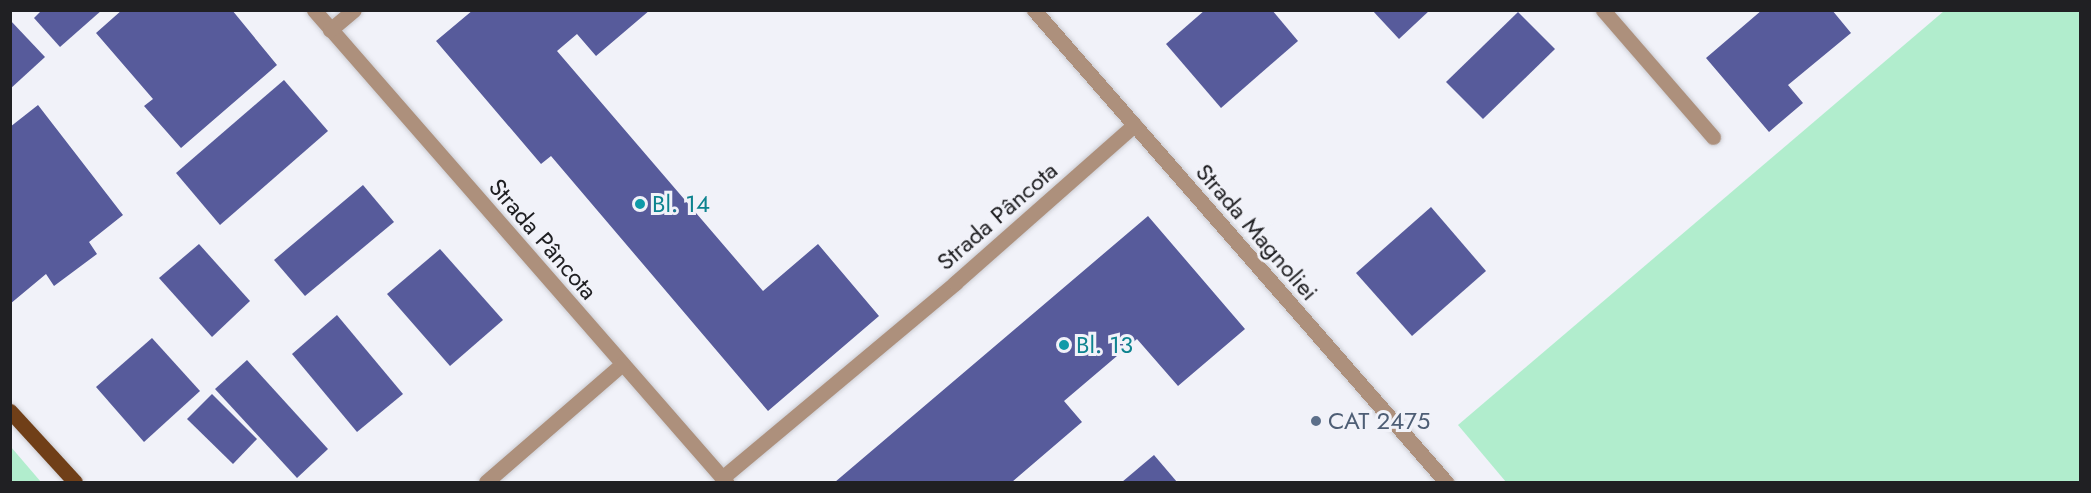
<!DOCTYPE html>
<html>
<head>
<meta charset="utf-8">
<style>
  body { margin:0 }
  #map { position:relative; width:2091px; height:493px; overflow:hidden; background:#f1f2f9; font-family:Jost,sans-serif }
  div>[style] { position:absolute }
  .green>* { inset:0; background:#b1edcd }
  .building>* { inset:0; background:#575b9b }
  .roads { filter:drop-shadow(0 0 2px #cbccd2) drop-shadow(0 0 2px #cbccd2) }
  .minor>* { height:15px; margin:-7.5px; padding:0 7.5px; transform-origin:7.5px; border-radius:7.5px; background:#ad907c }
  .major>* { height:15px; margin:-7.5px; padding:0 7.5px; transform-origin:7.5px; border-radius:7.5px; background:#703f18 }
  .dots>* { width:16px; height:16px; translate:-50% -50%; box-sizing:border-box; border:3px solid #f1f2f9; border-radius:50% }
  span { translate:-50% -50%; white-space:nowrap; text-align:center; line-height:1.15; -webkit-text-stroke:6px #f1f2f9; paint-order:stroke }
  .culture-label { font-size:24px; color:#0d838f }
  .left { translate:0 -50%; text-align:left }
  .street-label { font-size:24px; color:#202023 }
  .service-label { font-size:24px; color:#4e5e75 }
  .frame { position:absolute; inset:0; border:12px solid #202023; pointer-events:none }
</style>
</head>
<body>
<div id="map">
  <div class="green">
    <i style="clip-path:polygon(1944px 11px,2080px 11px,2080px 482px,1506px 482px,1458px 425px)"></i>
    <i style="clip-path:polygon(11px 447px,41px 482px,11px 482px)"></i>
  </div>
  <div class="building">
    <i style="clip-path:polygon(42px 10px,102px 10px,60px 47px,34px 18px)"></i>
    <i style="clip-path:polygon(122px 10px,232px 10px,277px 65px,181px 148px,144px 106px,153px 99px,96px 33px)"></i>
    <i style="clip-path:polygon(473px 10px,650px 10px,596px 56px,577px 34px,557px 51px,763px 291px,818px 244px,879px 316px,768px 411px,551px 156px,541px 164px,436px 41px)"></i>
    <i style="clip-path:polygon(1205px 10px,1272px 10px,1298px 41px,1221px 108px,1166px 44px)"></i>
    <i style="clip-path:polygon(1372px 10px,1430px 10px,1399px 39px)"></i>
    <i style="clip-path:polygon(1762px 10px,1832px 10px,1851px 33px,1788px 85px,1803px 103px,1769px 132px,1706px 58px)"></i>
    <i style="clip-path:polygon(1518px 12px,1555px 49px,1483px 119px,1446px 82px)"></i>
    <i style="clip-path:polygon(10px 20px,45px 57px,10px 89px)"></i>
    <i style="clip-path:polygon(284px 80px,328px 131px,220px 225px,176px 173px)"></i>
    <i style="clip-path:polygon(38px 105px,123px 215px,89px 242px,97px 254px,54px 286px,46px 274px,10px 304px,10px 127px)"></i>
    <i style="clip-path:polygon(363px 185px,394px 222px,305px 296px,274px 260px)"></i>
    <i style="clip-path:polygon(1431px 207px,1486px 271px,1412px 336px,1356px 273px)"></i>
    <i style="clip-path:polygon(1148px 216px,1245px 329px,1178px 386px,1137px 339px,1064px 401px,1082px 422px,1012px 482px,835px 482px)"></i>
    <i style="clip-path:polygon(199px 244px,250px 301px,212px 337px,159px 278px)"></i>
    <i style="clip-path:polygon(440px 249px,503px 320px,450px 366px,387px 294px)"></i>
    <i style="clip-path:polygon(337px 315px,403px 394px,357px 432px,292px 354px)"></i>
    <i style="clip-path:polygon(152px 338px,200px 391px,144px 442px,96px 387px)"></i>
    <i style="clip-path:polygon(247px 360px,328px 449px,297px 478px,215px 389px)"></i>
    <i style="clip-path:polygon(212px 394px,257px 439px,233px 464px,187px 419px)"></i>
    <i style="clip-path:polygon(1154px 455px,1177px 482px,1122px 482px)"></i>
  </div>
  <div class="roads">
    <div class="minor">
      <i style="left:314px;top:10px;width:627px;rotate:48.88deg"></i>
      <i style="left:1034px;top:10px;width:627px;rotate:48.88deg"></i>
      <i style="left:1603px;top:10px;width:168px;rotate:49.1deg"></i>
      <i style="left:330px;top:30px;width:31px;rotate:-40deg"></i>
      <i style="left:722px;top:478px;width:304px;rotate:-39.9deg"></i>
      <i style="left:955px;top:283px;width:239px;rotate:-41.4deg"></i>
      <i style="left:486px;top:482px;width:180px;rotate:-40.9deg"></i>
    </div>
    <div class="major">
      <i style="left:10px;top:411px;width:96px;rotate:47.5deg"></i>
    </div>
  </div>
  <div class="dots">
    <i style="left:640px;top:204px;background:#0f9aa8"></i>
    <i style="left:1064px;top:345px;background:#0f9aa8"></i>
    <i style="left:1316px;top:421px;background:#5c6f8a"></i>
  </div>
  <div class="culture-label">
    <span class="left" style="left:652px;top:204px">Bl. 14</span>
    <span class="left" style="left:1076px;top:345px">Bl. 13</span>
  </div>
  <div class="street-label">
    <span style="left:997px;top:216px;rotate:-41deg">Strada Pâncota</span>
    <span style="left:1257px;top:232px;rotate:49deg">Strada Magnoliei</span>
    <span style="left:543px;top:239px;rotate:49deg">Strada Pâncota</span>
  </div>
  <div class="service-label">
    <span class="left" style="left:1328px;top:421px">CAT 2475</span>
  </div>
  <div class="frame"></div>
</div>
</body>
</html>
